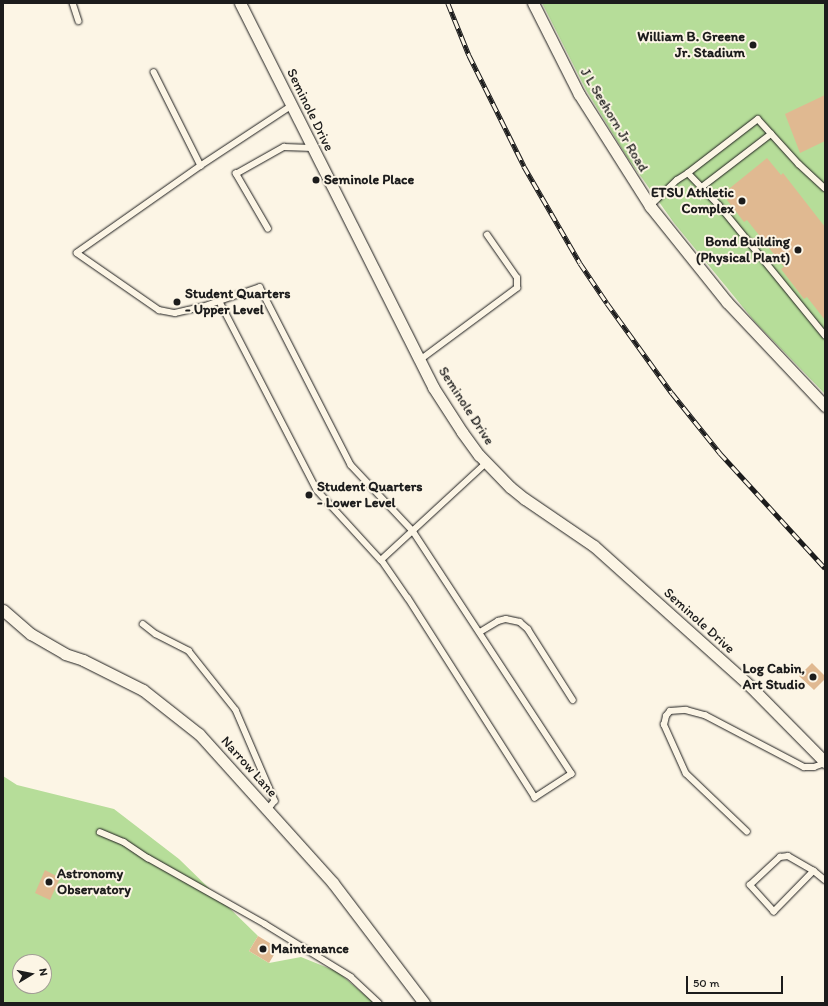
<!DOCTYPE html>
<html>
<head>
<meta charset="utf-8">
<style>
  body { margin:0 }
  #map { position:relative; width:828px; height:1006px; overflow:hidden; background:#fcf5e5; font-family:Itim,sans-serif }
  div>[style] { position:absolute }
  .green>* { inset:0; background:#b6dd99 }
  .building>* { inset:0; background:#e0b991 }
  .roads { filter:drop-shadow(0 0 1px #1c1c1c) drop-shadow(0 0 1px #1c1c1c) }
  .service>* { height:5.5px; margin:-2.75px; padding:0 2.75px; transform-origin:2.75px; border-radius:2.75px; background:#fcf5e5 }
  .minor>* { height:11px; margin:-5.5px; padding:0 5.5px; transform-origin:5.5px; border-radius:5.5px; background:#fcf5e5 }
  .rail>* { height:4.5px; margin-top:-2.25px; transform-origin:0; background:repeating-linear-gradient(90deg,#fcf5e5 0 9px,#1c1c1c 0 18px); box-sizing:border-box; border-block:1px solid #1c1c1c }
  .dots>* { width:11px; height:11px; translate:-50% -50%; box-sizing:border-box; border:2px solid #fcf5e5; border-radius:50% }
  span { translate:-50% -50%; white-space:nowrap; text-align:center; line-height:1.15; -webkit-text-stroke:4px #fcf5e5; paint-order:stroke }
  .poi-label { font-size:14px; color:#1c1c1c; font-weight:700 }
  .right { translate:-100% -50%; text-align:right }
  .left { translate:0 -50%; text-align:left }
  .street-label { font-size:14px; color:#1c1c1c }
  .frame { position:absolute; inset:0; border:4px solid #1c1c1c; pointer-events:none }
  .north { position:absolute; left:12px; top:954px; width:40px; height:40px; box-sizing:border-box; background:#fcf5e5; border:1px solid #a29e95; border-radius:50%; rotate:80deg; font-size:11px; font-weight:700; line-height:16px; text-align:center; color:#1c1c1c }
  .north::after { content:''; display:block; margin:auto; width:14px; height:18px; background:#1c1c1c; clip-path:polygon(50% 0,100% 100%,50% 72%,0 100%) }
  .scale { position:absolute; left:686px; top:976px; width:97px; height:18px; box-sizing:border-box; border:2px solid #1c1c1c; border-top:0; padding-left:5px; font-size:12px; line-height:14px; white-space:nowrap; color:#1c1c1c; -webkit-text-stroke:3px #fcf5e5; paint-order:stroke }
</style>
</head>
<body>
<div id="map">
  <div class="green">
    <i style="clip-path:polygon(542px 3px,825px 3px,825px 394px,755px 322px,674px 223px,627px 157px,586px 90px)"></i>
    <i style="clip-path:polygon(evenodd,3px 776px,17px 785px,114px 809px,179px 859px,258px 936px,249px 951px,269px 963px,301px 957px,338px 972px,374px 1003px,3px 1003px,3px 776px,20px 962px,44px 962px,44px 986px,20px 986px,20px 962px)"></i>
  </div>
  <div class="building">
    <i style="clip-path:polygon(825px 95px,825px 141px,800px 153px,785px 114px)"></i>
    <i style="clip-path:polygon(767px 158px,781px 175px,783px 173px,825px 227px,825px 320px,807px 297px,804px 299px,781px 269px,784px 267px,747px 220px,744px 222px,727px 200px,730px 198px,725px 192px)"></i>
    <i style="clip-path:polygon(812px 663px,825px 676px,825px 679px,814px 690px,799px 676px)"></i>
    <i style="clip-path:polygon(45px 870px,60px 878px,50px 900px,35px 893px)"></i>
    <i style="clip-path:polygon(258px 936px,278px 948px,269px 963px,249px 951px)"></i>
  </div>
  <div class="roads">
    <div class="service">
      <i style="left:73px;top:3px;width:19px;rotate:72deg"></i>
      <i style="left:154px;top:72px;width:105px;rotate:63.4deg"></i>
      <i style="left:292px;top:106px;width:109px;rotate:146.6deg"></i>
      <i style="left:201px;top:166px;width:151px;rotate:144.9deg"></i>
      <i style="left:77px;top:253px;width:100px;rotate:34.8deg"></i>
      <i style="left:159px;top:310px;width:16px;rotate:11deg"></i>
      <i style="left:175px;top:313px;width:28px;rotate:-13deg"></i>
      <i style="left:202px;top:307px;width:61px;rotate:-19deg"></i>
      <i style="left:260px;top:287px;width:200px;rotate:62.9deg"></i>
      <i style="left:351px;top:465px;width:91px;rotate:46.8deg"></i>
      <i style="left:413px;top:531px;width:290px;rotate:56.8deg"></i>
      <i style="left:572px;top:774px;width:44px;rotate:147deg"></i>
      <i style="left:535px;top:798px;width:236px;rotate:-122.5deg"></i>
      <i style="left:408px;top:599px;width:47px;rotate:-124.7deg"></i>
      <i style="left:688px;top:173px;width:88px;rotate:-37.6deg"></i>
      <i style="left:758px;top:119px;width:61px;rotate:47.7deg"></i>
      <i style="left:799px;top:164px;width:35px;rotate:43deg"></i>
      <i style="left:702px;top:187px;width:87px;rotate:-37.5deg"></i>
      <i style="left:650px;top:206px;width:37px;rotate:-44deg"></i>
      <i style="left:677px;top:180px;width:13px;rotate:-32deg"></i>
      <i style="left:688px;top:173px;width:45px;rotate:45.9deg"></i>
      <i style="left:719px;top:205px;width:168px;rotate:50.8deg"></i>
      <i style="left:268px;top:229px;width:64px;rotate:-120.2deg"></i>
      <i style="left:236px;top:174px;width:55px;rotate:-29.4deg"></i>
      <i style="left:284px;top:147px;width:28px;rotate:2deg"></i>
      <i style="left:220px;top:302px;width:212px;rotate:62.7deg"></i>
      <i style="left:317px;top:490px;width:95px;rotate:47.6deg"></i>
      <i style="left:381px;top:560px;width:143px;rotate:-42.7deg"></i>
      <i style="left:420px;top:360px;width:121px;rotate:-36.6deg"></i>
      <i style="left:517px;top:288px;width:10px;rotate:-90deg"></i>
      <i style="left:517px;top:278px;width:52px;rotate:-124.9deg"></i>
      <i style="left:143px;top:624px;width:16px;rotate:38deg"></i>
      <i style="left:156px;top:634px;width:37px;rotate:27deg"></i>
      <i style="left:189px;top:651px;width:75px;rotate:51.5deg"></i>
      <i style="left:236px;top:710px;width:99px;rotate:66.8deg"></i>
      <i style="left:275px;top:801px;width:11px;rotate:128deg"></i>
      <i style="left:480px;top:632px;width:21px;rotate:-31deg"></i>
      <i style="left:498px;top:621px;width:8px;rotate:-14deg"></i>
      <i style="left:506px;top:619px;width:14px;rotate:12deg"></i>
      <i style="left:520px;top:622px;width:11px;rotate:41deg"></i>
      <i style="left:528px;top:629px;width:84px;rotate:57.6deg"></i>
      <i style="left:100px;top:832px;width:26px;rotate:23deg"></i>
      <i style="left:124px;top:842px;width:29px;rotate:34deg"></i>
      <i style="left:148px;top:858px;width:134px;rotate:29.4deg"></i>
      <i style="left:265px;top:924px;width:101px;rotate:31.6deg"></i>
      <i style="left:351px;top:977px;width:38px;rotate:43deg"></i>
      <i style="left:747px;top:832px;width:84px;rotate:-136.4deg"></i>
      <i style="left:686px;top:774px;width:54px;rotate:-114.2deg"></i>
      <i style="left:664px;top:725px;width:9px;rotate:-77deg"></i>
      <i style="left:666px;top:716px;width:6px;rotate:-51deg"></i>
      <i style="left:670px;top:711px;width:16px;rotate:-4deg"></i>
      <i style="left:686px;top:710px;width:20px;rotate:15deg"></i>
      <i style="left:705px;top:715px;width:112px;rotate:27.7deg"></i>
      <i style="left:804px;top:767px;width:10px"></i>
      <i style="left:814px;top:767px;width:12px;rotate:-20deg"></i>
      <i style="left:814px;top:871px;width:57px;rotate:134.3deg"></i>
      <i style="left:774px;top:912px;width:36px;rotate:-132deg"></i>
      <i style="left:750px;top:885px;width:41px;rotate:-43deg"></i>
      <i style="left:780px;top:857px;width:8px;rotate:-7deg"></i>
      <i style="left:788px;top:856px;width:30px;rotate:30deg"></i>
      <i style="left:814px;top:871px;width:14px;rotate:39deg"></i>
    </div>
    <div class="minor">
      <i style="left:240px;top:3px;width:430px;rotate:63.3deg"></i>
      <i style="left:433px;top:387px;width:54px;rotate:57.2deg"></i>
      <i style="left:462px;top:432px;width:29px;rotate:54deg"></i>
      <i style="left:479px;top:455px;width:45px;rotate:45.9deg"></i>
      <i style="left:510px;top:487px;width:19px;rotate:39deg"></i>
      <i style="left:525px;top:499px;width:83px;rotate:34.3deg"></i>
      <i style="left:594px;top:546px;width:210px;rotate:41.9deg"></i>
      <i style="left:750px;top:686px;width:107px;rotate:45.4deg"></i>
      <i style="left:533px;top:3px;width:102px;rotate:63.2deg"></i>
      <i style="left:579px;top:94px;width:133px;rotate:57.6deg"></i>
      <i style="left:650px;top:206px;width:123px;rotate:51.3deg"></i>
      <i style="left:727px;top:302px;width:143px;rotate:46.7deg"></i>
      <i style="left:3px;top:610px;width:37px;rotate:41deg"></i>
      <i style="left:31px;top:634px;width:39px;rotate:30deg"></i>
      <i style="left:65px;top:654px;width:19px;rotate:18deg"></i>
      <i style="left:83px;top:660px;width:67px;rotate:26.6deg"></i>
      <i style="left:143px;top:690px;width:71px;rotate:38.2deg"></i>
      <i style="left:199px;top:734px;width:200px;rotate:48deg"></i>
      <i style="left:333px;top:883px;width:151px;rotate:52.8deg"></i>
    </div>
  </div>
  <div class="rail">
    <i style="left:448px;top:3px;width:56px;rotate:68deg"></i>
    <i style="left:469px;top:55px;width:124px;rotate:63.6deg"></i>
    <i style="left:524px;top:166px;width:112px;rotate:60deg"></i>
    <i style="left:580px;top:263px;width:48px;rotate:56deg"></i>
    <i style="left:607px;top:303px;width:111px;rotate:54.2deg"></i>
    <i style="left:672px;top:393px;width:77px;rotate:51.3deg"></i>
    <i style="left:720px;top:453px;width:156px;rotate:47.6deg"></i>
  </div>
  <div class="dots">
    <i style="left:753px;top:45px;background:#1c1c1c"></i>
    <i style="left:316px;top:180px;background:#1c1c1c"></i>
    <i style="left:742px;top:201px;background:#1c1c1c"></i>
    <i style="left:798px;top:250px;background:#1c1c1c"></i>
    <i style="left:177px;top:302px;background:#1c1c1c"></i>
    <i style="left:309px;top:495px;background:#1c1c1c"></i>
    <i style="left:813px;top:677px;background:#1c1c1c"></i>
    <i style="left:49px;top:882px;background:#1c1c1c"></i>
    <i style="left:263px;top:949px;background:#1c1c1c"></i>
  </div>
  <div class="poi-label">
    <span class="right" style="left:745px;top:45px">William B. Greene<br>Jr. Stadium</span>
    <span class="left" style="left:324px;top:180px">Seminole Place</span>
    <span class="right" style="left:734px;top:201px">ETSU Athletic<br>Complex</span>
    <span class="right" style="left:790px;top:250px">Bond Building<br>(Physical Plant)</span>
    <span class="left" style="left:185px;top:302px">Student Quarters<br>- Upper Level</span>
    <span class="left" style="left:317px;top:495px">Student Quarters<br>- Lower Level</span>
    <span class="right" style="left:805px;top:677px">Log Cabin,<br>Art Studio</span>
    <span class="left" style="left:57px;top:882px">Astronomy<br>Observatory</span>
    <span class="left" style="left:271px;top:949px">Maintenance</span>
  </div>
  <div class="street-label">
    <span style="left:310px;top:110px;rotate:64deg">Seminole Drive</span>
    <span style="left:614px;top:120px;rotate:59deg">J L Seehorn Jr Road</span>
    <span style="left:466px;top:406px;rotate:57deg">Seminole Drive</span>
    <span style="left:699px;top:621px;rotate:42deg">Seminole Drive</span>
    <span style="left:249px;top:767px;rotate:48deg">Narrow Lane</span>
  </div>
  <div class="frame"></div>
  <div class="north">N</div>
  <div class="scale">50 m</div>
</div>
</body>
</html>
